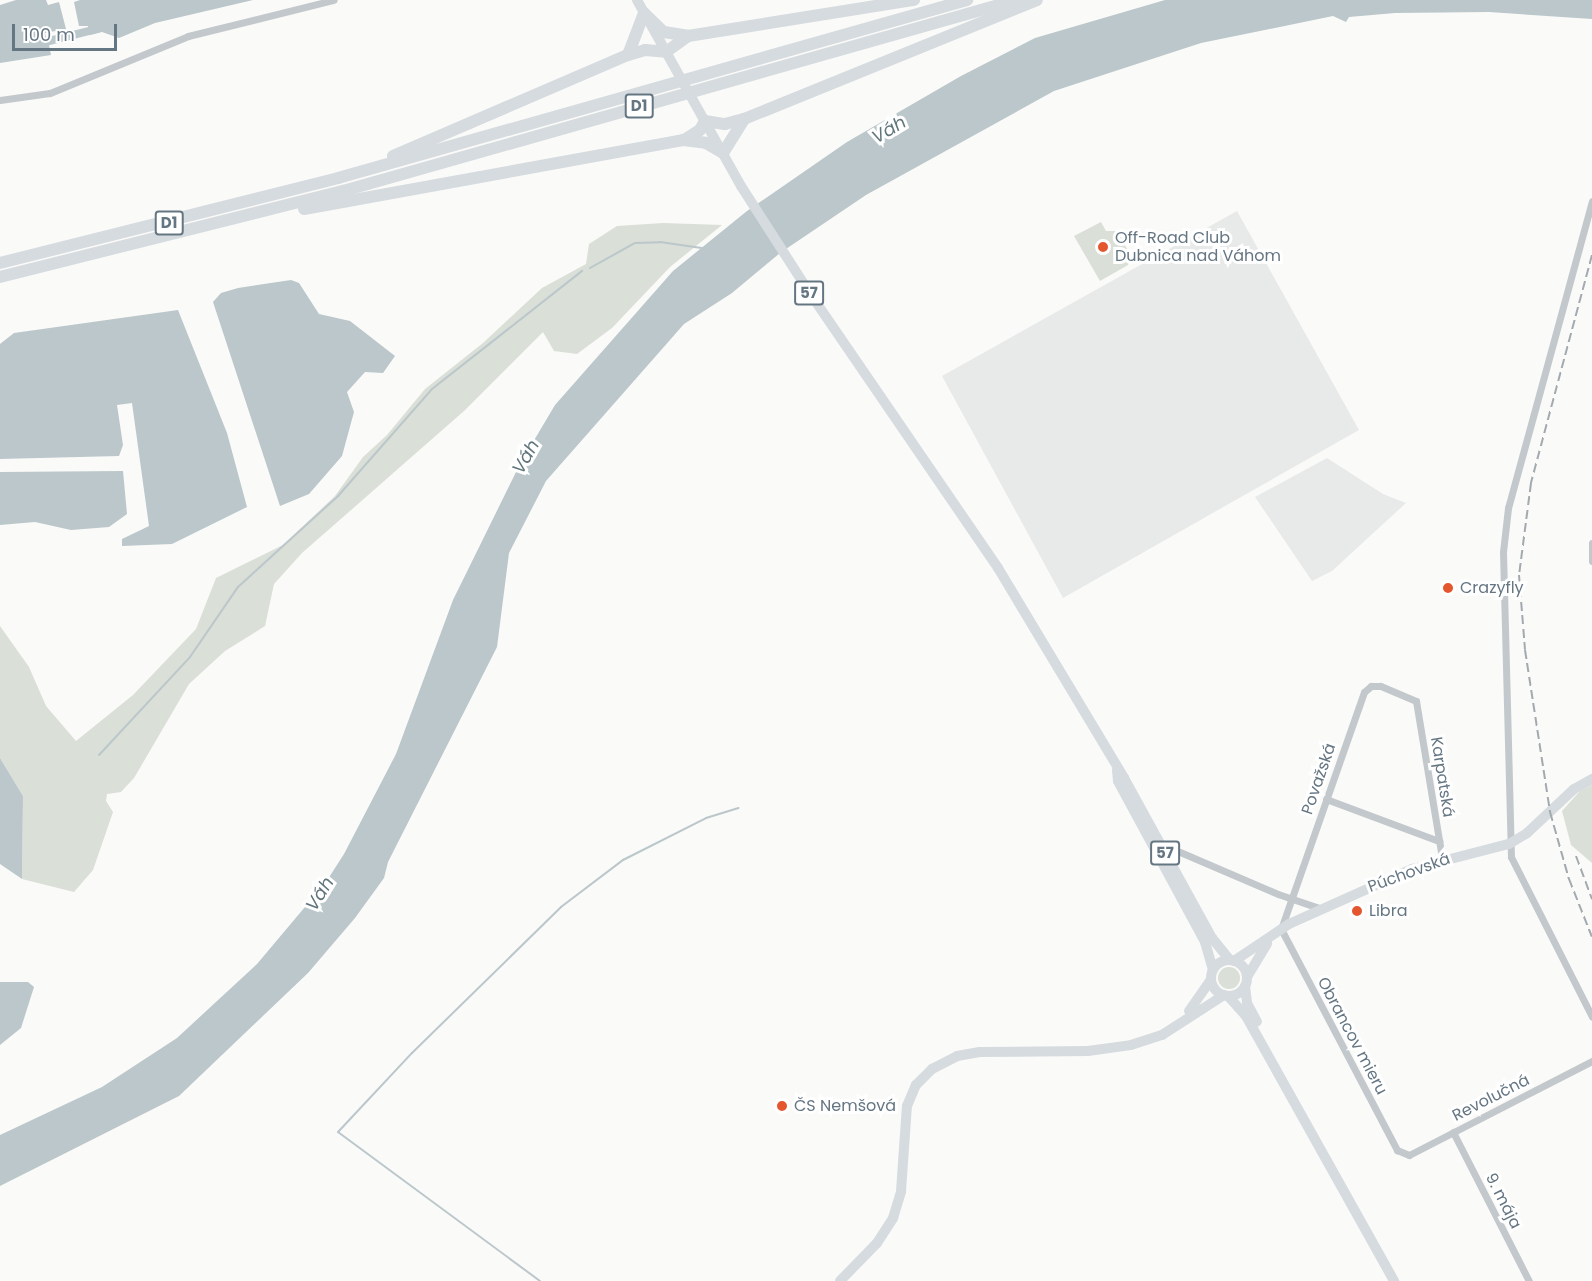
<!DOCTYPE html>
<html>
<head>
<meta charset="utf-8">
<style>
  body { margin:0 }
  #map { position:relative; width:1592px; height:1281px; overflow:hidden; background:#fafaf8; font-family:Poppins,sans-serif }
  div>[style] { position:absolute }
  .built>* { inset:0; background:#e8e9e9 }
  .green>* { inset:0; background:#dadfd7 }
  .round { border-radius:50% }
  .water>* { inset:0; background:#bbc7cb }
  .stream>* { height:2px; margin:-1px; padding:0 1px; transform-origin:1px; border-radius:1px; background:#bbc7cb }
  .canal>* { height:8px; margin:-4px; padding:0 4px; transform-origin:4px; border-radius:4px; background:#bbc7cb }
  .minor>* { height:7px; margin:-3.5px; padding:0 3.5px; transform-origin:3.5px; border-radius:3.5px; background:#c3c8cc }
  .secondary>* { height:10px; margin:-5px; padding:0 5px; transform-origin:5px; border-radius:5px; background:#d6dbdf }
  .primary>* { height:10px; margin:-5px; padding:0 5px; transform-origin:5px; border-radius:5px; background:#d6dbdf }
  .primary>.ring { margin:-5px; padding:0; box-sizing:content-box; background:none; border:10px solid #d6dbdf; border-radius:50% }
  .motorway>* { height:12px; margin:-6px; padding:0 6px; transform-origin:6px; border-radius:6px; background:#d6dbdf }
  .rail>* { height:2px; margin-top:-1px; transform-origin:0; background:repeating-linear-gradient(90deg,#a2aab0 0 9px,transparent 0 13.5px) }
  .dots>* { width:16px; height:16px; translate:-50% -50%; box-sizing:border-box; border:3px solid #fff; border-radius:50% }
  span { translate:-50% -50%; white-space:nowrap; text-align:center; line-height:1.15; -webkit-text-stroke:6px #fff; paint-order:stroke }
  .shield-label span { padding:2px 4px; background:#fff; border:2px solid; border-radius:4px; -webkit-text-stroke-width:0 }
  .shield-label { font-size:15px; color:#657683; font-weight:700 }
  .poi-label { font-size:16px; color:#657683 }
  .left { translate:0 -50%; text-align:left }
  .street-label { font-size:16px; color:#657683 }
  .water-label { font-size:18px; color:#60757c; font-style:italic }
  .scale { position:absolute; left:12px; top:24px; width:105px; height:27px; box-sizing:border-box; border:3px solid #657683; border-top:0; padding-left:8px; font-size:18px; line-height:21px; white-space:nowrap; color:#657683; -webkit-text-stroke:4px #fff; paint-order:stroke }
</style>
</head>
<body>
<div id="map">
  <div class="built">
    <i style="clip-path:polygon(1237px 211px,1359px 430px,1063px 598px,942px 376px)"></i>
    <i style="clip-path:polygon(1327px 458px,1383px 494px,1406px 503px,1332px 571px,1312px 581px,1255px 497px)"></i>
  </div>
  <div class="green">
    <i style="clip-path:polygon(1101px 222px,1106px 231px,1117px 231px,1131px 256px,1128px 265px,1100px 281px,1074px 236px)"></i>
    <i style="clip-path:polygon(663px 223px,722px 225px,670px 267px,612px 328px,577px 354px,554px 351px,543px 332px,464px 411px,302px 553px,274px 584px,265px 626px,225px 651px,189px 684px,134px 778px,121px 792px,107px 794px,106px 801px,113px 812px,93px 870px,74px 892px,22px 879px,23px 796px,0 758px,0 626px,29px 667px,46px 706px,76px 741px,133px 695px,196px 629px,216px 578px,283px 545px,335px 496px,363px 457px,387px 435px,425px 389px,483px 343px,542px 288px,586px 264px,589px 244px,617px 226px)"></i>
    <i style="clip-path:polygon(1592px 785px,1592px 863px,1571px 845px,1562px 811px,1580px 791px)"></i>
    <i class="round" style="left:1218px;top:967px;width:22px;height:22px"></i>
  </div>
  <div class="water">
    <i style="clip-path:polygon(16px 0,46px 0,48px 5px,59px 2px,66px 29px,45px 33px,46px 38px,52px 37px,54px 43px,49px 45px,51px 55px,0 63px,0 5px)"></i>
    <i style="clip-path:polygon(80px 0,253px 0,155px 23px,119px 38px,102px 32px,90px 35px,88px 26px,79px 26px,74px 2px)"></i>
    <i style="clip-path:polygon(1165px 0,1592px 0,1592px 19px,1489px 12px,1395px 13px,1349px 17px,1346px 22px,1333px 16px,1201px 43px,1054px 91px,866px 195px,780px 253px,732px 293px,684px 324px,546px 481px,509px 553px,497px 647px,388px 862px,384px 878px,355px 918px,308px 973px,179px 1096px,0 1186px,0 1135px,102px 1087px,177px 1038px,257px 964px,326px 882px,344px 854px,396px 754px,453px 600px,520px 464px,555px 405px,673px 271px,747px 211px,847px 142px,961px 76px,1035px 38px)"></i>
    <i style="clip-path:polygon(291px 280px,299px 283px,319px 314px,350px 321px,395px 356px,383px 373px,365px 372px,347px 392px,354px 412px,342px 456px,309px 494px,280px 506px,213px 302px,221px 293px,238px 288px)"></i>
    <i style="clip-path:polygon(178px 310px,227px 433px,247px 507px,172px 544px,122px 546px,122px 539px,149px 526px,132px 403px,117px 405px,123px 445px,119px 456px,0 459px,0 344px,14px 333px)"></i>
    <i style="clip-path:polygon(123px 471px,127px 514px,109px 527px,71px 530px,35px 522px,0 525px,0 472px)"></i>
    <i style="clip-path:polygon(0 758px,23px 796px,22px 879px,0 864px)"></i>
    <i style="clip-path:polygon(0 982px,28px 982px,34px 987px,21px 1028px,0 1045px)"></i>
  </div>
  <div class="stream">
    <i style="left:590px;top:268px;width:51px;rotate:-29.1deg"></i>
    <i style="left:635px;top:243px;width:25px;rotate:-2deg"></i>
    <i style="left:660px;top:242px;width:42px;rotate:8.1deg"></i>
    <i style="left:99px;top:755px;width:134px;rotate:-47.1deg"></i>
    <i style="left:190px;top:657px;width:85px;rotate:-55.6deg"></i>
    <i style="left:238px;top:587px;width:135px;rotate:-42.3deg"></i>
    <i style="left:338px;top:496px;width:142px;rotate:-48.7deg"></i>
    <i style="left:432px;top:389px;width:191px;rotate:-38.2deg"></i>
    <i style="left:540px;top:1281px;width:251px;rotate:-143.6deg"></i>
    <i style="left:338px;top:1132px;width:108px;rotate:-46.9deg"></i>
    <i style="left:412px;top:1053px;width:209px;rotate:-44.4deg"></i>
    <i style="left:561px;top:907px;width:78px;rotate:-37.2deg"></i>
    <i style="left:623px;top:860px;width:93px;rotate:-26.8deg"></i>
    <i style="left:706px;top:818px;width:34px;rotate:-17deg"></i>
  </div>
  <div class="canal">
    <i style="left:45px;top:42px;width:54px;rotate:-14deg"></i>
  </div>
  <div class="minor">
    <i style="left:0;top:100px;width:50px;rotate:-8deg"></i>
    <i style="left:50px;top:93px;width:149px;rotate:-22.4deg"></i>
    <i style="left:188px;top:36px;width:150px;rotate:-13.9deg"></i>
    <i style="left:1592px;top:201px;width:318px;rotate:105.3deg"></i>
    <i style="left:1508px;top:508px;width:44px;rotate:96.5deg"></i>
    <i style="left:1503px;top:552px;width:305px;rotate:88.5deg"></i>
    <i style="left:1511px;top:857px;width:179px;rotate:63.1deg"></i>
    <i style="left:1592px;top:543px;width:18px;rotate:90deg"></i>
    <i style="left:1326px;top:799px;width:121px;rotate:20.4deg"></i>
    <i style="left:1180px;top:852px;width:107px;rotate:23.2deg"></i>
    <i style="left:1278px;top:894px;width:46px;rotate:18.8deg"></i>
    <i style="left:1442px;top:858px;width:159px;rotate:-99.4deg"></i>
    <i style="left:1416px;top:701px;width:39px;rotate:-157deg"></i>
    <i style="left:1380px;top:686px;width:9px;rotate:180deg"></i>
    <i style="left:1371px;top:686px;width:9px;rotate:139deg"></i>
    <i style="left:1364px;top:692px;width:251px;rotate:109.3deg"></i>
    <i style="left:1281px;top:929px;width:250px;rotate:62.3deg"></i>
    <i style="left:1397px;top:1150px;width:13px;rotate:23deg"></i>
    <i style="left:1409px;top:1155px;width:206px;rotate:-27.2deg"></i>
    <i style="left:1453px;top:1132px;width:167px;rotate:63deg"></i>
  </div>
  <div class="secondary">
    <i style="left:1234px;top:961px;width:66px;rotate:-33.9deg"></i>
    <i style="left:1289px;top:924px;width:135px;rotate:-24.1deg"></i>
    <i style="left:1412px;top:869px;width:100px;rotate:-14.5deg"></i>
    <i style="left:1509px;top:844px;width:21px;rotate:-31deg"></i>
    <i style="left:1527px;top:833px;width:64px;rotate:-43.1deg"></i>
    <i style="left:1574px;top:789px;width:21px;rotate:-29deg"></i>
    <i style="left:1247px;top:977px;width:39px;rotate:-59deg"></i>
    <i style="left:1189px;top:1011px;width:38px;rotate:-55deg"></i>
    <i style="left:840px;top:1281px;width:53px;rotate:-45.8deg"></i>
    <i style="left:877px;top:1243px;width:30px;rotate:-57deg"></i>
    <i style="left:893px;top:1218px;width:28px;rotate:-73deg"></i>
    <i style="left:901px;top:1191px;width:85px;rotate:-86deg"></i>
    <i style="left:907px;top:1106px;width:23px;rotate:-67deg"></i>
    <i style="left:916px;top:1085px;width:23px;rotate:-45deg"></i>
    <i style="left:932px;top:1069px;width:28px;rotate:-27deg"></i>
    <i style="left:957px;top:1056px;width:23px;rotate:-10deg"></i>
    <i style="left:980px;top:1052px;width:108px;rotate:-0.5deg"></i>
    <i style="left:1088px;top:1051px;width:43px;rotate:-7.9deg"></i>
    <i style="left:1131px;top:1045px;width:33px;rotate:-18deg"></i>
    <i style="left:1162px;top:1035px;width:74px;rotate:-32.8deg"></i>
  </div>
  <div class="primary">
    <i style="left:637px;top:0;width:213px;rotate:60.8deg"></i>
    <i style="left:741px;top:186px;width:122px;rotate:57.3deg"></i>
    <i style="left:807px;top:289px;width:338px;rotate:55.6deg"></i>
    <i style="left:998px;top:568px;width:245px;rotate:59deg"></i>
    <i style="left:1124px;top:778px;width:183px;rotate:61.2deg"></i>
    <i style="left:1212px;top:938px;width:28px;rotate:51deg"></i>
    <i style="left:1117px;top:770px;width:11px;rotate:85deg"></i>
    <i style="left:1118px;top:781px;width:183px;rotate:61.6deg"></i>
    <i style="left:1205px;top:942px;width:29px;rotate:74deg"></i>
    <i class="ring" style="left:1211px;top:960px;width:26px;height:26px"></i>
    <i style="left:1245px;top:986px;width:17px;rotate:83deg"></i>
    <i style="left:1247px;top:1003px;width:21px;rotate:62deg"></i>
    <i style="left:1228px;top:996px;width:27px;rotate:48deg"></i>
    <i style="left:1246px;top:1016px;width:304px;rotate:60.8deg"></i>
  </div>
  <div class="motorway">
    <i style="left:644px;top:13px;width:28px;rotate:44deg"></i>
    <i style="left:664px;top:32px;width:24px;rotate:9deg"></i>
    <i style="left:688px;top:36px;width:229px;rotate:-9.1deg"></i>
    <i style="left:628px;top:55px;width:45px;rotate:-69.1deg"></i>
    <i style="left:684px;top:140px;width:19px;rotate:-32deg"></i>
    <i style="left:700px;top:130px;width:10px;rotate:-61deg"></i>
    <i style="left:705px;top:121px;width:20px;rotate:9deg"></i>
    <i style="left:725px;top:124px;width:20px;rotate:-15deg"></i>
    <i style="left:744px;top:119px;width:316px;rotate:-22.1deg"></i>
    <i style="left:393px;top:156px;width:256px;rotate:-23.3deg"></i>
    <i style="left:628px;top:55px;width:18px;rotate:-16deg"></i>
    <i style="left:645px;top:50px;width:21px;rotate:5deg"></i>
    <i style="left:666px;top:52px;width:27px;rotate:-36deg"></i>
    <i style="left:304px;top:209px;width:385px;rotate:-10.3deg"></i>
    <i style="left:683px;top:140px;width:23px;rotate:7deg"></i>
    <i style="left:706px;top:143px;width:20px;rotate:30deg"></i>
    <i style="left:723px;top:153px;width:40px;rotate:-58deg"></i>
    <i style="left:0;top:263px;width:349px;rotate:-14.1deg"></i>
    <i style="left:338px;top:178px;width:654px;rotate:-15.8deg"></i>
    <i style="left:0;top:277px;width:354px;rotate:-14.1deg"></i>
    <i style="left:343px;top:191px;width:700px;rotate:-15.84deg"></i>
  </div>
  <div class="rail">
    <i style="left:1592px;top:255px;width:236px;rotate:105deg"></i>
    <i style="left:1531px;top:483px;width:93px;rotate:97.4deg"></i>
    <i style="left:1519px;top:575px;width:75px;rotate:85.4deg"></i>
    <i style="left:1525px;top:650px;width:164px;rotate:81.2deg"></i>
    <i style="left:1550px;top:812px;width:70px;rotate:74.2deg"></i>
    <i style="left:1569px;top:879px;width:62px;rotate:68.4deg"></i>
    <i style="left:1576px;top:856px;width:46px;rotate:69.6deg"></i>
  </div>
  <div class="dots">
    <i style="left:1103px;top:247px;background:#e4572e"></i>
    <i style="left:1448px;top:588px;background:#e4572e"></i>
    <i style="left:1357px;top:911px;background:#e4572e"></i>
    <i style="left:782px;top:1106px;background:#e4572e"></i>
  </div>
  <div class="shield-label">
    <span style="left:639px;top:106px">D1</span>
    <span style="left:169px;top:223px">D1</span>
    <span style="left:809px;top:293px">57</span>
    <span style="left:1165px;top:853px">57</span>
  </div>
  <div class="poi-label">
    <span class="left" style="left:1115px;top:247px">Off-Road Club<br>Dubnica nad Váhom</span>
    <span class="left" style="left:1460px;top:588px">Crazyfly</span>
    <span class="left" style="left:1369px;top:911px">Libra</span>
    <span class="left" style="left:794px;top:1106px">ČS Nemšová</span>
  </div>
  <div class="street-label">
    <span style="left:1442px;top:777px;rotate:81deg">Karpatská</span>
    <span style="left:1319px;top:779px;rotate:-71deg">Považská</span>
    <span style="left:1409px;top:873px;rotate:-20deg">Púchovská</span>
    <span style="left:1352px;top:1036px;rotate:62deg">Obrancov mieru</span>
    <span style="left:1491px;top:1098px;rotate:-27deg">Revolučná</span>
    <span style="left:1503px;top:1201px;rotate:63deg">9. mája</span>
  </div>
  <div class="water-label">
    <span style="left:889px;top:130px;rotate:-31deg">Váh</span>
    <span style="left:526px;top:457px;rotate:-60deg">Váh</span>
    <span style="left:320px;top:894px;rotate:-58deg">Váh</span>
  </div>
  <div class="scale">100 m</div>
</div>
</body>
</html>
